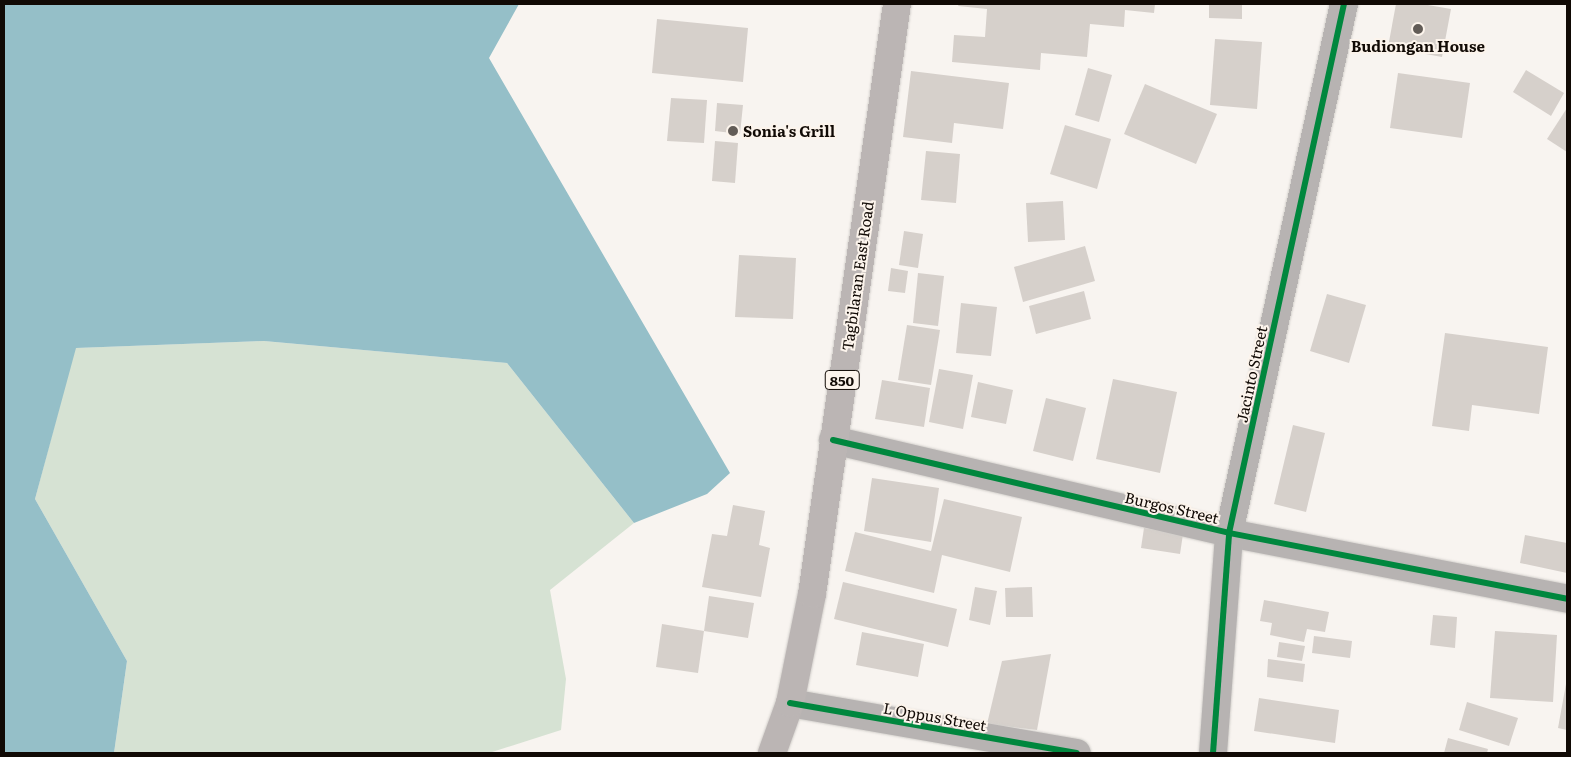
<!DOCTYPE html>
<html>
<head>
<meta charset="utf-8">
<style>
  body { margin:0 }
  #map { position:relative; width:1571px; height:757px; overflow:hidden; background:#f8f4f0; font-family:Literata,serif }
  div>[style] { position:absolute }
  .green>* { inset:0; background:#d6e2d3 }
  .water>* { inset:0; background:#95bfc8 }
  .building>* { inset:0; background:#d6d0cb }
  .roads { filter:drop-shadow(0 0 1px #d2cfcb) drop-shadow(0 0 1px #d2cfcb) }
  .minor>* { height:28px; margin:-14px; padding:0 14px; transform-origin:14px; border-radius:14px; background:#b7b3b2 }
  .major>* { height:28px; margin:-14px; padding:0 14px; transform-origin:14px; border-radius:14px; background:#bbb5b4 }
  .cycleway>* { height:6px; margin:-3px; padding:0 3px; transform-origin:3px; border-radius:3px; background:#00873e }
  .dots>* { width:14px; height:14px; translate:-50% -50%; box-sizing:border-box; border:2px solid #fcf4ec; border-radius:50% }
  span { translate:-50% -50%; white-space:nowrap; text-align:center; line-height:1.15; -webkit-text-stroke:4px #fcf4ec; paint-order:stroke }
  .shield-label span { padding:1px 4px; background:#fcf4ec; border:1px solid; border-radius:4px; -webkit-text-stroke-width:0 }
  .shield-label { font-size:14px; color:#110a05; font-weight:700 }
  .poi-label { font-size:15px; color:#110a05; font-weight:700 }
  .left { translate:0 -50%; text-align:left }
  .street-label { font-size:15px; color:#110a05 }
  .frame { position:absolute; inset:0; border:5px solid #110a05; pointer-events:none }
</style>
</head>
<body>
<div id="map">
  <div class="green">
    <i style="clip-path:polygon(264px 341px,507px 363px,634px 523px,550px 590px,566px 679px,561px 730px,489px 753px,114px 753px,127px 661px,35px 499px,75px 348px)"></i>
  </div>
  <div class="water">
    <i style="clip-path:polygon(4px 4px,519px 4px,489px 58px,730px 473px,707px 494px,634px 523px,507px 363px,264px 341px,76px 348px,35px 499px,127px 661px,114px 753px,4px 753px)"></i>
  </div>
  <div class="building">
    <i style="clip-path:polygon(959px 4px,1155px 4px,1154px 13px,1125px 10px,1124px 27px,1090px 24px,1087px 57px,1041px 53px,1040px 70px,952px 62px,954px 35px,985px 37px,987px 9px,958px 6px)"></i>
    <i style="clip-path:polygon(1209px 4px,1242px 4px,1242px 19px,1209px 18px)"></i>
    <i style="clip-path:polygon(1396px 4px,1422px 4px,1451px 9px,1442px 57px,1388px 47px)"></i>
    <i style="clip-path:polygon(657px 19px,748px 28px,743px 82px,652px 73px)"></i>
    <i style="clip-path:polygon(1215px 39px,1262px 42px,1257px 109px,1210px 105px)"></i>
    <i style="clip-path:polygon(1088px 68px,1112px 75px,1099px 122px,1075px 115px)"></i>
    <i style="clip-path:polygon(1526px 70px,1564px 93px,1551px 116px,1513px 92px)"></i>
    <i style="clip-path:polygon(911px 71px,1009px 83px,1003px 129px,954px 123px,952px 143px,903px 137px)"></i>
    <i style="clip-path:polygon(1398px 73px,1470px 83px,1462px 138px,1390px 128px)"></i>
    <i style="clip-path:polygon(1145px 84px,1217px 114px,1196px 164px,1124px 134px)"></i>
    <i style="clip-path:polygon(671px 98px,707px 100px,704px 143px,667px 141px)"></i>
    <i style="clip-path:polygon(717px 103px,743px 105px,740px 134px,715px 131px)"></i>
    <i style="clip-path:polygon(1567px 108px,1567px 152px,1547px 139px)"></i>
    <i style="clip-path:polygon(1065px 125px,1111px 139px,1097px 189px,1050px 174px)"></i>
    <i style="clip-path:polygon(715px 141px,738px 143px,735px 183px,712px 181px)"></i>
    <i style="clip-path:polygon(926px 151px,960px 154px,956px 203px,921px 200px)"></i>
    <i style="clip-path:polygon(1063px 201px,1065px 240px,1028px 242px,1026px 203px)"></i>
    <i style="clip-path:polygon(904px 231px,923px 234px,918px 268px,899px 265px)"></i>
    <i style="clip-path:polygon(1085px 246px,1095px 281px,1023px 302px,1014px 267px)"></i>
    <i style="clip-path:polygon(739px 255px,796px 258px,793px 319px,735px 317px)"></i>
    <i style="clip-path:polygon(891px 268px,908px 271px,905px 293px,888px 291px)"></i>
    <i style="clip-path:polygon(918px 273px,944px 276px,938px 326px,913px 323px)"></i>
    <i style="clip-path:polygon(1084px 291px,1091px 319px,1036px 334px,1029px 306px)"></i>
    <i style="clip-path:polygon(1327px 294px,1366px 305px,1349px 363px,1310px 351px)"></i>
    <i style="clip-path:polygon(961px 303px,997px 307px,991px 356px,956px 353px)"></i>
    <i style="clip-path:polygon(907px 325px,940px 330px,931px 385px,898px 380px)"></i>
    <i style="clip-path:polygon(1445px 333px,1548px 347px,1539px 414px,1472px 405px,1469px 431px,1432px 426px)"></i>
    <i style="clip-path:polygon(939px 369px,973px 375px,963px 429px,929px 422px)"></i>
    <i style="clip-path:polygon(1113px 379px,1177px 392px,1160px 473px,1096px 459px)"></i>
    <i style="clip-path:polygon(882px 380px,930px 388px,924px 427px,875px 419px)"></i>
    <i style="clip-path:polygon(978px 382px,1013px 390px,1006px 424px,971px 417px)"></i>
    <i style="clip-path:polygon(1046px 398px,1086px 408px,1073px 461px,1033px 451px)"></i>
    <i style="clip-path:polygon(1293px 425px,1325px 433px,1306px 512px,1274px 504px)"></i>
    <i style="clip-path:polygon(872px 478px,939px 488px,931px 542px,864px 531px)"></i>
    <i style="clip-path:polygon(944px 499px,1022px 517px,1010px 572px,942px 555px,934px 593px,845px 571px,855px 532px,931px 551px)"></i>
    <i style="clip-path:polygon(733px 505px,765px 511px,759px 545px,770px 548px,761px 597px,702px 587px,712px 534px,727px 536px)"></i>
    <i style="clip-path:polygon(1144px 528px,1183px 534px,1180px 554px,1141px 548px)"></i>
    <i style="clip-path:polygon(1525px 535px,1567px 543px,1567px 573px,1520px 563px)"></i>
    <i style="clip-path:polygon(843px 582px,957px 609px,948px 647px,834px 619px)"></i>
    <i style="clip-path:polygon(975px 587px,997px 591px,990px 625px,969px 620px)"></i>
    <i style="clip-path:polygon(1032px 587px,1033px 617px,1006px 617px,1005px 588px)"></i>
    <i style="clip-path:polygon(709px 596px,754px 603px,748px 638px,704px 631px,698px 673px,656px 667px,662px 624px,704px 631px)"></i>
    <i style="clip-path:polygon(1264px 600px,1329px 612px,1325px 632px,1307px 629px,1304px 642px,1270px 635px,1272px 623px,1260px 621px)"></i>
    <i style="clip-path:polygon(1433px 615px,1457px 617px,1455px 648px,1430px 645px)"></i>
    <i style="clip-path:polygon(1495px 631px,1557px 635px,1553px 702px,1490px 698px)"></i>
    <i style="clip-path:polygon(862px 632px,924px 644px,918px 677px,856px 665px)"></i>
    <i style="clip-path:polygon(1314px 636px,1352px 641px,1350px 658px,1312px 653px)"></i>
    <i style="clip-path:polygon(1279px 642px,1305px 646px,1302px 661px,1277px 657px)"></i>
    <i style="clip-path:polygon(1051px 654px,1037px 730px,987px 724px,1002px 661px)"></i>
    <i style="clip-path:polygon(1268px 659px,1305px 664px,1303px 682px,1267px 677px)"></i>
    <i style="clip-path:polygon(1566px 684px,1567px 684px,1567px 730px,1558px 728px)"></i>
    <i style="clip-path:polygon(1259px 698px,1339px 710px,1335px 743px,1254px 731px)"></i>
    <i style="clip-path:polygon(1467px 702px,1518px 718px,1509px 746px,1459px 730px)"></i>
    <i style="clip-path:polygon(1448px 738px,1488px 749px,1487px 753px,1444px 753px)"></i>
  </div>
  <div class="roads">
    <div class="minor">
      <i style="left:833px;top:440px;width:407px;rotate:13.2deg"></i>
      <i style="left:1229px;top:533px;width:344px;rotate:11deg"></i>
      <i style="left:790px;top:703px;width:291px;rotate:9.9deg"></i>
      <i style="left:1213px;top:753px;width:221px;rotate:-85.8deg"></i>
      <i style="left:1229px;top:533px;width:541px;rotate:-77.74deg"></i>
    </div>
    <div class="major">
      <i style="left:772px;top:753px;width:53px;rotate:-70.2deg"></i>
      <i style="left:790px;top:703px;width:111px;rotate:-78.6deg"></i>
      <i style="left:812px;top:594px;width:596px;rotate:-81.8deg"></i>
    </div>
  </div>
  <div class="cycleway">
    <i style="left:833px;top:440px;width:407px;rotate:13.2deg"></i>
    <i style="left:1229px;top:533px;width:344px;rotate:11deg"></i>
    <i style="left:790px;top:703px;width:291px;rotate:9.9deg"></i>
    <i style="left:1213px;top:753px;width:221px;rotate:-85.8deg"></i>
    <i style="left:1229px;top:533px;width:541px;rotate:-77.74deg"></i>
  </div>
  <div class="dots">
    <i style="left:1418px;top:29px;background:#625c57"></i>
    <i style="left:733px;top:131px;background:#625c57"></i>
  </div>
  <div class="shield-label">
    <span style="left:842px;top:380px">850</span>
  </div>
  <div class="poi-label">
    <span style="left:1418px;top:46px">Budiongan House</span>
    <span class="left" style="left:743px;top:131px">Sonia's Grill</span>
  </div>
  <div class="street-label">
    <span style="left:857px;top:276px;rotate:-82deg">Tagbilaran East Road</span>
    <span style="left:1251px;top:374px;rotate:-78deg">Jacinto Street</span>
    <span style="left:1172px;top:507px;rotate:13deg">Burgos Street</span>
    <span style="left:935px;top:716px;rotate:10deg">L Oppus Street</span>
  </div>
  <div class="frame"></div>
</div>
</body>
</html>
